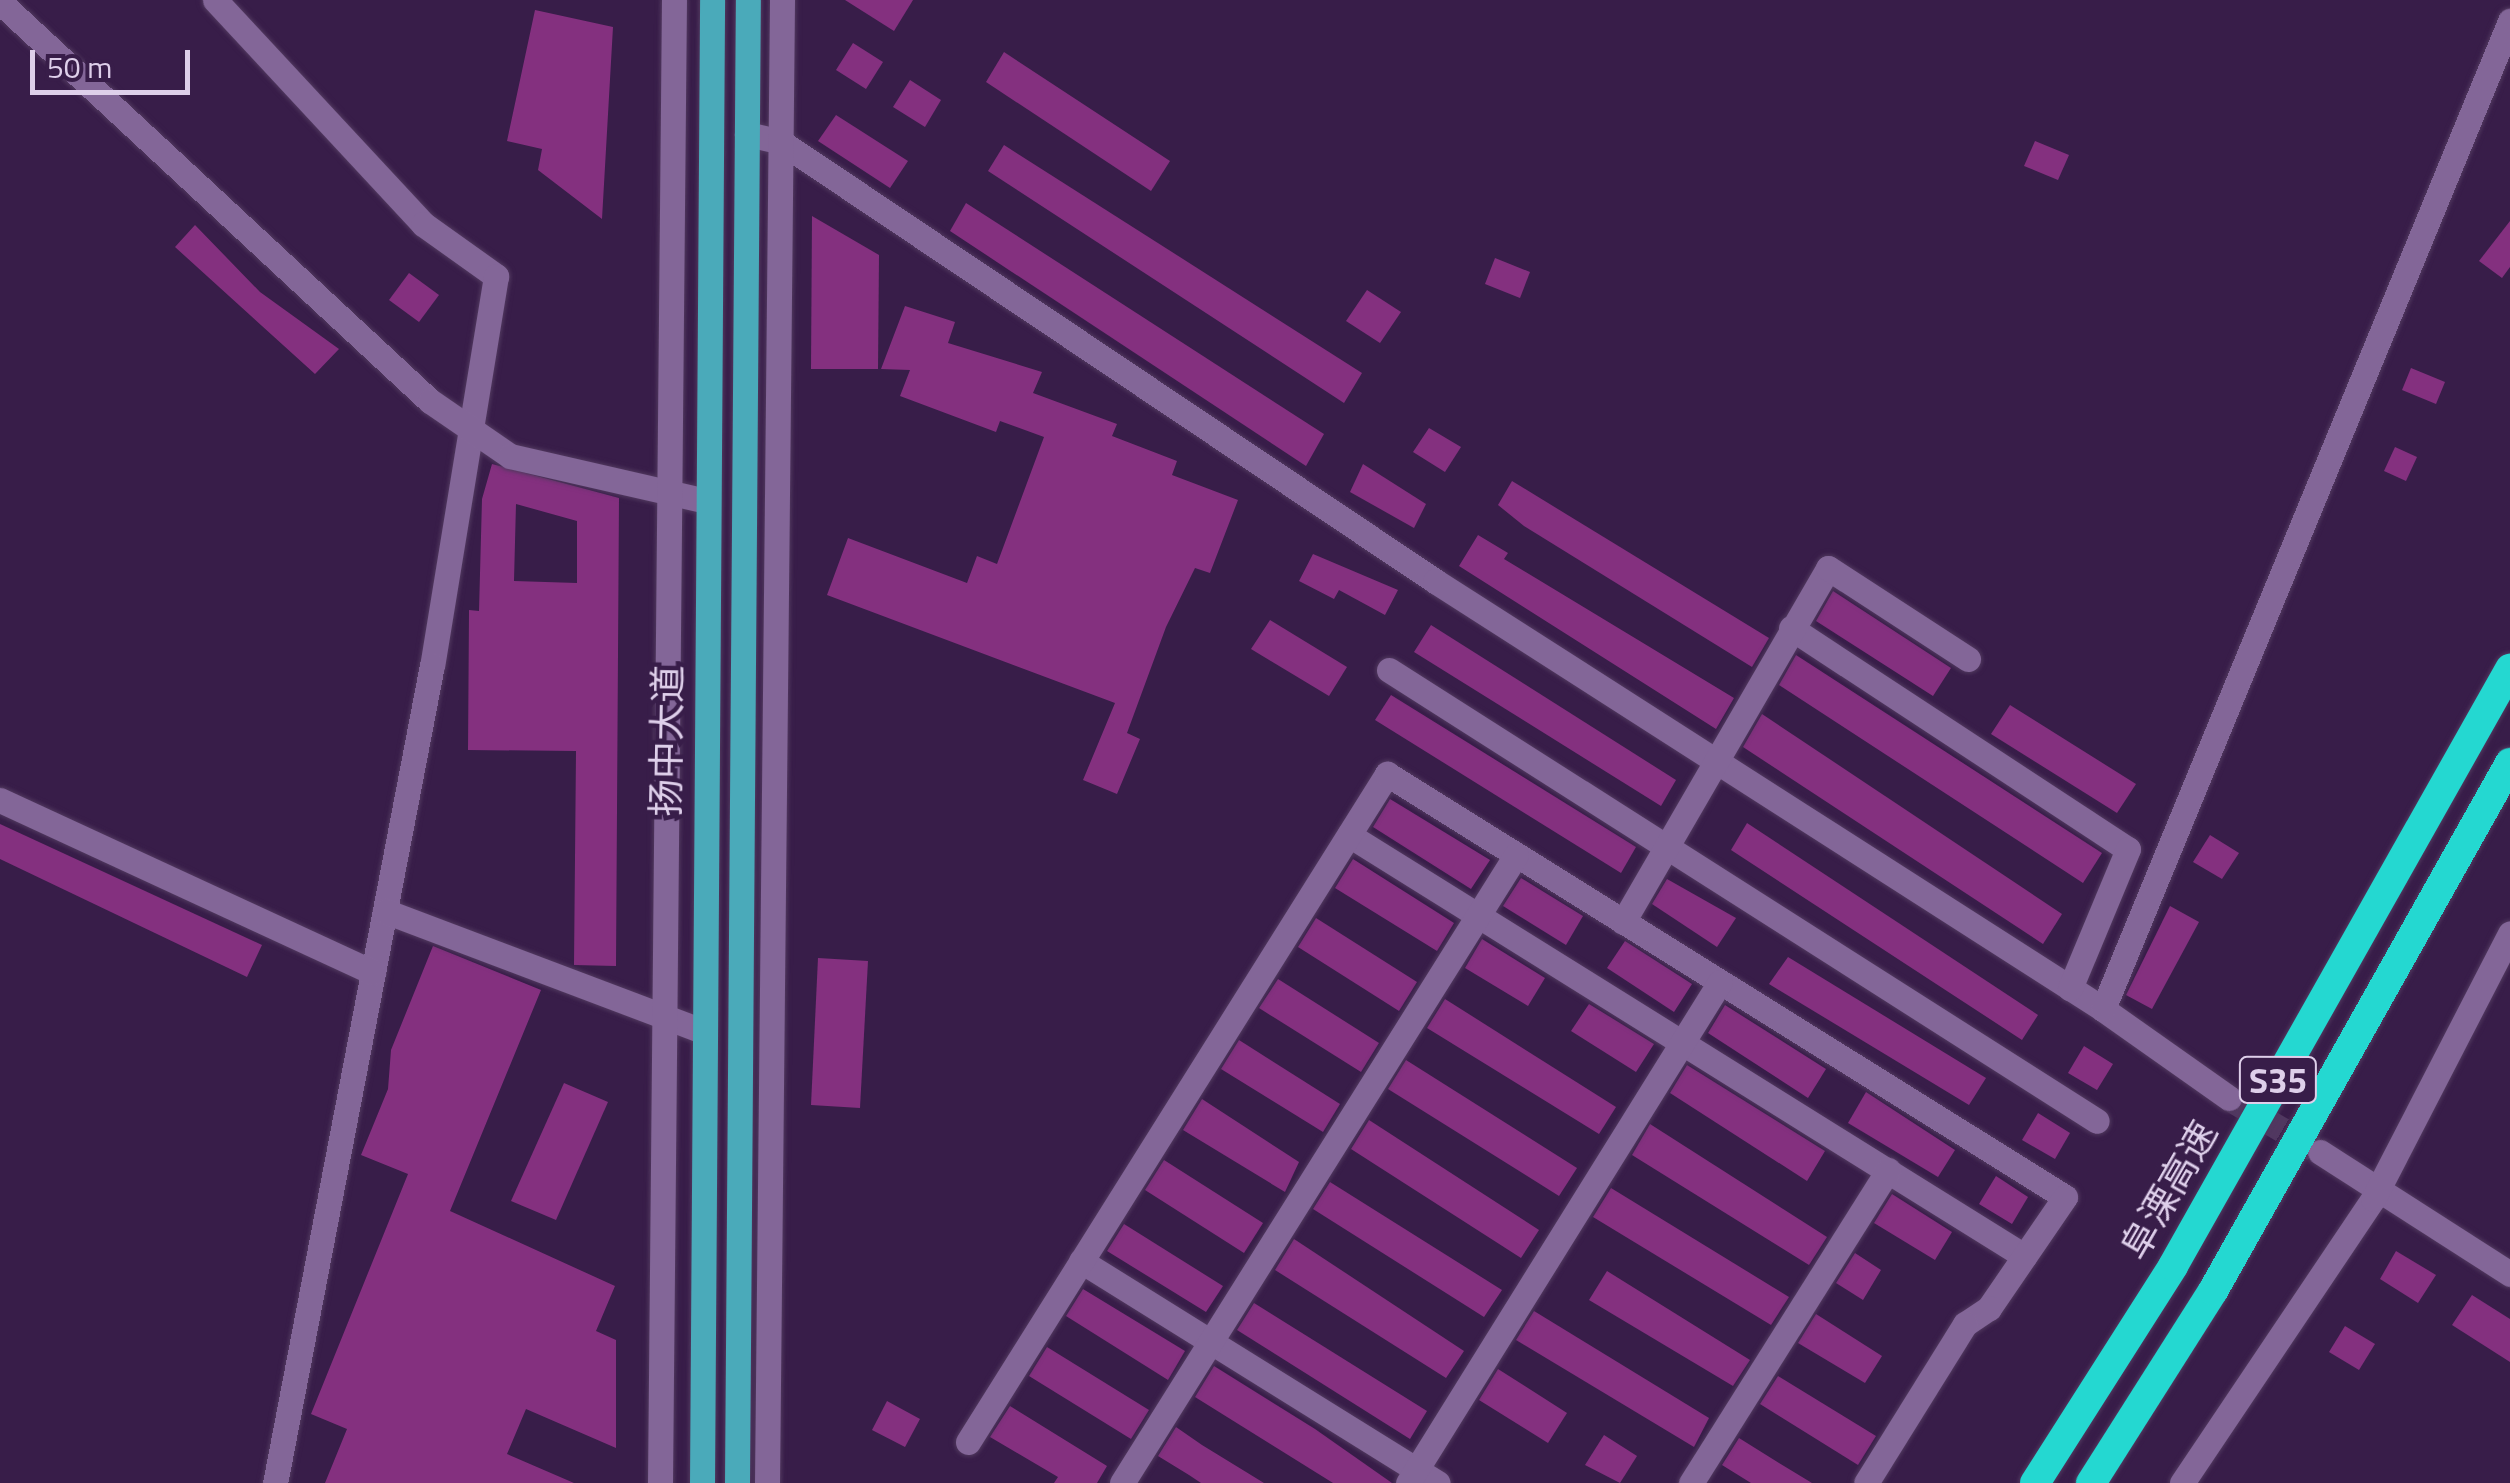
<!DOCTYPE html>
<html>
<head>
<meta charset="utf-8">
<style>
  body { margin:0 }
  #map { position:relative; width:2510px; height:1483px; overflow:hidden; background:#381d49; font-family:"Titillium Web","Noto Sans SC",sans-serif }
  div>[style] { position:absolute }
  .building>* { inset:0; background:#84307f }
  .minor-tunnel>* { height:25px; margin-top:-12.5px; transform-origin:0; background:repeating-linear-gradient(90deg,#513861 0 25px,transparent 0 37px) }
  .roads { filter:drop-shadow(0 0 2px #51395f) drop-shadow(0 0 2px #51395f) }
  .minor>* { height:25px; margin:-12.5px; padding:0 12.5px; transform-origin:12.5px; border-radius:12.5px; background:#836698 }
  .major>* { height:25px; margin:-12.5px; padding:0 12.5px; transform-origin:12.5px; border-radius:12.5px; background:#4aaaba }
  .highway>* { height:30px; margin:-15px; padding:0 15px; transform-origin:15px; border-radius:15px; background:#24d8d1 }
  span { translate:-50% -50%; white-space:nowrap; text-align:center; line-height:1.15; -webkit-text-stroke:9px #381d49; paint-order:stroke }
  .shield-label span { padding:2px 8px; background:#381d49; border:2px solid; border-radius:8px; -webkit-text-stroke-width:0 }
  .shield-label { font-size:35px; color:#decfea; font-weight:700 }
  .street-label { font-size:38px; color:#decfea }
  .scale { position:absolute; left:30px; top:50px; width:160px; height:45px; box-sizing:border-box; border:5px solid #decfea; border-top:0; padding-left:12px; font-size:30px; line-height:35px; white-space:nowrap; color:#decfea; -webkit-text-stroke:8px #381d49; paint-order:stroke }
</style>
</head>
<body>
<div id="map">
  <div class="building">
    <i style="clip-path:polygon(845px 0,913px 0,894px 31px)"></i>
    <i style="clip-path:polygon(535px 10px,613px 27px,602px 219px,538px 170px,542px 149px,507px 141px)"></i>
    <i style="clip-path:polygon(853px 43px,883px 62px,866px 89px,836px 70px)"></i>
    <i style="clip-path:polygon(1004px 52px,1170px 161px,1151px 191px,986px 82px)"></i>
    <i style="clip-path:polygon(910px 80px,941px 100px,925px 127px,893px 107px)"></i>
    <i style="clip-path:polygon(836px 115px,908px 161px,890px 188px,818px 141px)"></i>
    <i style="clip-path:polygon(2035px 141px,2069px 155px,2058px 180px,2024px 166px)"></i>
    <i style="clip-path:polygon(1004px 145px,1362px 373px,1344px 403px,988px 171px)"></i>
    <i style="clip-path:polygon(966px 203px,1324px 434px,1306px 466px,950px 231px)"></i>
    <i style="clip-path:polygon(812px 216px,879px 255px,878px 369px,811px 369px)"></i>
    <i style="clip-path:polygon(2510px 221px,2510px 267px,2502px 278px,2479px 261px)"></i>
    <i style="clip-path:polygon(195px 225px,260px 292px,339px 349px,315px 374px,175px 247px)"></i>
    <i style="clip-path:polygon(1495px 258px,1530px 272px,1520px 298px,1485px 284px)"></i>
    <i style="clip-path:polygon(409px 273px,439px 295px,419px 322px,389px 300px)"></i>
    <i style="clip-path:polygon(1367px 290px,1401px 312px,1380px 343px,1346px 321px)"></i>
    <i style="clip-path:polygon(905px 306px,955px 322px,948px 343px,1042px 372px,1033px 393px,1117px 424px,1112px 436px,1177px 461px,1172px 475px,1238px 500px,1210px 573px,1195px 568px,1166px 627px,1127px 733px,1140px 739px,1117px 794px,1083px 780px,1115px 703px,827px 595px,848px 538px,967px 583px,977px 556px,997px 564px,1044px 437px,1000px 421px,996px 432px,900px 396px,910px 370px,881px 369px)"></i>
    <i style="clip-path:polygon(2411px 368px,2445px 382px,2436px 404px,2402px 390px)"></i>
    <i style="clip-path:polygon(1429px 428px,1461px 447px,1445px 472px,1413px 452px)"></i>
    <i style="clip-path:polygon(2395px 447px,2417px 457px,2406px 481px,2384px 471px)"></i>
    <i style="clip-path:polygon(evenodd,492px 464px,619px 498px,616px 966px,574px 965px,576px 751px,468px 750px,469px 610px,479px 611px,482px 499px,492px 464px,516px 504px,577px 521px,577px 583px,514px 581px,516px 504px)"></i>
    <i style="clip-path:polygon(1363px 464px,1426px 504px,1414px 528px,1350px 492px)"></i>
    <i style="clip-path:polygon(1512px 481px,1769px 638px,1752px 667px,1524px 526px,1498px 505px)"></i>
    <i style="clip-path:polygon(1478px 535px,1508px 553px,1504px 559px,1734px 698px,1716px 729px,1459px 566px)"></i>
    <i style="clip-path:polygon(1313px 554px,1398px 590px,1385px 615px,1339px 590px,1334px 599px,1299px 581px)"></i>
    <i style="clip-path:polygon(1833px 591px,1951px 668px,1933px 696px,1816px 621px)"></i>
    <i style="clip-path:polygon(1270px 620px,1347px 667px,1329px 696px,1251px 649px)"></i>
    <i style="clip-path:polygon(1431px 625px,1676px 780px,1661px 806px,1414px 652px)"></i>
    <i style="clip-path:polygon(1796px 655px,2102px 853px,2083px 883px,1779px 685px)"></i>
    <i style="clip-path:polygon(1391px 695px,1636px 847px,1621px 873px,1375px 720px)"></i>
    <i style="clip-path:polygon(2010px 705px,2136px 784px,2117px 813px,1991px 734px)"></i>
    <i style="clip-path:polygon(1762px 714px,2062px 914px,2043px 944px,1743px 747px)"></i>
    <i style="clip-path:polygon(1390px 799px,1490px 860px,1471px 889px,1373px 827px)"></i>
    <i style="clip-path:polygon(1747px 823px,2038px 1015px,2022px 1040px,1731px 850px)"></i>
    <i style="clip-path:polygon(0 824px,262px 945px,247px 977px,0 859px)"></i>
    <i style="clip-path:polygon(2210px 835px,2239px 853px,2222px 879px,2193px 862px)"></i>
    <i style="clip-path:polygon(1353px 859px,1454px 923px,1437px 951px,1335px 888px)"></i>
    <i style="clip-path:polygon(1521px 878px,1583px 916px,1566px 945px,1503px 906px)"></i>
    <i style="clip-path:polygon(1667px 879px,1736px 918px,1717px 947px,1652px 904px)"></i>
    <i style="clip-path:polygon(2170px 906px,2199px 922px,2152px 1009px,2126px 995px)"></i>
    <i style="clip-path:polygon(1316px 918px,1417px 982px,1399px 1011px,1298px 947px)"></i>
    <i style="clip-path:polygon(1482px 939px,1545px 978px,1528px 1006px,1465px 968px)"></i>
    <i style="clip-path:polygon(1625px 941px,1692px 984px,1674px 1012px,1607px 968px)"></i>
    <i style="clip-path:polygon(433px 946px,541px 990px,450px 1211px,615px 1286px,596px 1331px,616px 1340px,616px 1448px,526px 1409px,507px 1454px,574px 1483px,325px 1483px,347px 1429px,311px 1414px,408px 1174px,361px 1155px,388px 1089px,391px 1050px)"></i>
    <i style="clip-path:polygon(1788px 957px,1986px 1078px,1969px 1105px,1769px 984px)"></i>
    <i style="clip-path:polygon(818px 958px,868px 961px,860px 1108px,811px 1105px)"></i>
    <i style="clip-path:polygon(1278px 979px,1379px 1043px,1361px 1072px,1259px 1008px)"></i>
    <i style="clip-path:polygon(1445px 999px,1616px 1107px,1599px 1134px,1427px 1028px)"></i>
    <i style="clip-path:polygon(1589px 1004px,1654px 1044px,1636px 1072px,1571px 1031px)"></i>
    <i style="clip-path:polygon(1725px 1005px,1826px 1069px,1808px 1098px,1708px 1033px)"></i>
    <i style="clip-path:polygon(1239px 1040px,1340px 1104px,1323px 1132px,1221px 1069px)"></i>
    <i style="clip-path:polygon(2084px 1046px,2113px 1064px,2097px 1090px,2068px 1073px)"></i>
    <i style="clip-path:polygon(1406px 1060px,1577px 1168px,1559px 1196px,1388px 1089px)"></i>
    <i style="clip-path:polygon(1687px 1065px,1825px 1151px,1807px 1181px,1670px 1093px)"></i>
    <i style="clip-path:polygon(564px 1083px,608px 1102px,556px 1220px,511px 1201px)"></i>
    <i style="clip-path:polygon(1866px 1092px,1955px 1150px,1938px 1177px,1848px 1123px)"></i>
    <i style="clip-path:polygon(1202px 1099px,1299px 1162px,1285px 1192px,1183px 1130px)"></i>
    <i style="clip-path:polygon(2038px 1113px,2070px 1133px,2055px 1159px,2022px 1140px)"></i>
    <i style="clip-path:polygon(1369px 1120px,1539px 1230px,1521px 1258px,1351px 1149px)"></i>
    <i style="clip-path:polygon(1650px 1124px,1827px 1237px,1809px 1265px,1632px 1155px)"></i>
    <i style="clip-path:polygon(1164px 1160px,1263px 1223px,1244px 1253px,1145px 1190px)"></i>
    <i style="clip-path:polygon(1996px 1176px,2028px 1197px,2012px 1224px,1979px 1204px)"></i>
    <i style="clip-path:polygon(1330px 1182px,1502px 1290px,1484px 1317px,1313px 1209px)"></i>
    <i style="clip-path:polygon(1611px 1188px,1789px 1297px,1771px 1325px,1593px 1217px)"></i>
    <i style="clip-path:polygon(1892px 1194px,1952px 1232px,1935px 1260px,1874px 1223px)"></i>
    <i style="clip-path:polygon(1124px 1224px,1223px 1286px,1206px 1312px,1107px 1251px)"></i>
    <i style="clip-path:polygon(1294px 1239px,1464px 1351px,1446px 1378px,1275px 1270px)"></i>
    <i style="clip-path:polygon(2396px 1251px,2436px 1275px,2418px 1303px,2380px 1279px)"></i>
    <i style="clip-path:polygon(1855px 1253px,1881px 1270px,1863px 1300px,1836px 1283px)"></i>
    <i style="clip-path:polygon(1607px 1271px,1750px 1360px,1733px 1386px,1589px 1300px)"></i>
    <i style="clip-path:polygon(1083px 1289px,1185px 1351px,1168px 1380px,1066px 1316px)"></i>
    <i style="clip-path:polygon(2472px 1295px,2510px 1319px,2510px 1362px,2452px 1325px)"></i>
    <i style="clip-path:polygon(1254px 1303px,1427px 1411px,1410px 1439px,1237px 1330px)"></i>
    <i style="clip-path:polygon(1534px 1311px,1709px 1418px,1694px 1447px,1516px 1340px)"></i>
    <i style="clip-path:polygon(1816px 1314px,1882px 1356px,1865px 1383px,1798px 1343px)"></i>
    <i style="clip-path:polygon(2345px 1326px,2375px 1344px,2359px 1370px,2329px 1352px)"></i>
    <i style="clip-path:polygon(1047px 1347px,1149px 1410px,1131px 1439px,1029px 1376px)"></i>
    <i style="clip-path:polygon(1214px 1366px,1315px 1429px,1392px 1483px,1333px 1483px,1195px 1397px)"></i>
    <i style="clip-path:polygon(1498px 1369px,1567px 1413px,1548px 1443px,1479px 1400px)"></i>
    <i style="clip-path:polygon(1778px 1376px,1876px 1436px,1858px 1465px,1760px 1404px)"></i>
    <i style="clip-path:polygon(887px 1401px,920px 1419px,905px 1447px,872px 1430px)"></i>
    <i style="clip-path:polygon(1010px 1406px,1107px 1466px,1097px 1483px,1054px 1483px,1058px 1477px,990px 1437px)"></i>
    <i style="clip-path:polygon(1176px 1427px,1202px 1445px,1264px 1483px,1201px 1483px,1189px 1475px,1158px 1456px)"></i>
    <i style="clip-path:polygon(1604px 1435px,1637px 1456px,1620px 1483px,1585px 1465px)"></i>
    <i style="clip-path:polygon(1739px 1438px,1779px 1463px,1812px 1483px,1751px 1483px,1722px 1465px)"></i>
  </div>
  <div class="minor-tunnel">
    <i style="left:2229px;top:1098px;width:100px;rotate:30.7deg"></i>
  </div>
  <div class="roads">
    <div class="minor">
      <i style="left:215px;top:0;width:306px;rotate:47.1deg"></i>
      <i style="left:423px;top:224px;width:90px;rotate:35.5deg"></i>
      <i style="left:496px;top:276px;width:394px;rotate:99.3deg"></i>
      <i style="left:432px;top:665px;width:833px;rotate:100.86deg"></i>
      <i style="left:0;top:2px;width:587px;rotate:42.86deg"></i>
      <i style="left:430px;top:401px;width:97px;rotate:34.5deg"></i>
      <i style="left:510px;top:456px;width:202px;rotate:12.9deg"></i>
      <i style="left:747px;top:134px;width:35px;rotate:13deg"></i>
      <i style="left:781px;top:142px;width:788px;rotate:33.87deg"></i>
      <i style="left:1435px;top:581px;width:793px;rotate:32.65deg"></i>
      <i style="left:1791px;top:628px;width:403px;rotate:33.3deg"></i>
      <i style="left:2128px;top:849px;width:151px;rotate:112.6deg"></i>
      <i style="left:1389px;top:670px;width:839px;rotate:32.5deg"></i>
      <i style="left:0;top:800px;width:411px;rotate:24.8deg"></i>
      <i style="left:1349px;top:835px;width:796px;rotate:31.95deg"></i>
      <i style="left:385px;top:911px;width:340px;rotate:20.7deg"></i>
      <i style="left:1623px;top:922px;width:409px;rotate:-59.9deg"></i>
      <i style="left:1828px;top:568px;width:167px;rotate:33deg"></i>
      <i style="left:2229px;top:1098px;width:154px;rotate:-144.8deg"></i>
      <i style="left:2103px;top:1009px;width:1069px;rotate:-67.61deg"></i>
      <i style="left:2320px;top:1152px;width:226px;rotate:32.7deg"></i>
      <i style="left:1081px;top:1261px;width:420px;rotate:31.9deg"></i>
      <i style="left:968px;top:1442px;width:789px;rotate:-57.9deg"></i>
      <i style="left:1387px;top:774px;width:799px;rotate:31.96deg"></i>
      <i style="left:2065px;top:1197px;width:135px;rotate:124.4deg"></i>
      <i style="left:1989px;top:1308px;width:29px;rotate:146deg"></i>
      <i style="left:1965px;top:1324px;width:187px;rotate:121.9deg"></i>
      <i style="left:660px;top:1483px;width:1483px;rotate:-89.46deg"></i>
      <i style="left:767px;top:1483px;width:1483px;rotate:-89.42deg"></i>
      <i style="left:1122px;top:1483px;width:741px;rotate:-57.9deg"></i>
      <i style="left:1408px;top:1483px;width:590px;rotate:-58.09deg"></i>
      <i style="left:1691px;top:1483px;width:370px;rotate:-57.8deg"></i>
      <i style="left:2182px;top:1483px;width:342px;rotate:-56.1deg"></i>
      <i style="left:2373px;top:1199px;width:299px;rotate:-62.7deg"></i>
    </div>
    <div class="major">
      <i style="left:702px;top:1483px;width:1483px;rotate:-89.61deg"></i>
      <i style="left:737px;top:1483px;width:1483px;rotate:-89.58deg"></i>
    </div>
    <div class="highway">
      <i style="left:2035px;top:1483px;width:257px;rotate:-57.5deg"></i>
      <i style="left:2173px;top:1266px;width:686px;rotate:-60.56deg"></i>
      <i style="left:2091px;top:1483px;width:227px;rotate:-57.6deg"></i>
      <i style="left:2213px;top:1291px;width:606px;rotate:-60.64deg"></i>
    </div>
  </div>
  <div class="shield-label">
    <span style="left:2278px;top:1080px">S35</span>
  </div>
  <div class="street-label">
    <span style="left:667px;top:741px;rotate:-89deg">扬中大道</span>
    <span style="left:2169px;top:1190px;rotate:-60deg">阜溧高速</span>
  </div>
  <div class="scale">50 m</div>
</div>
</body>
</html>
